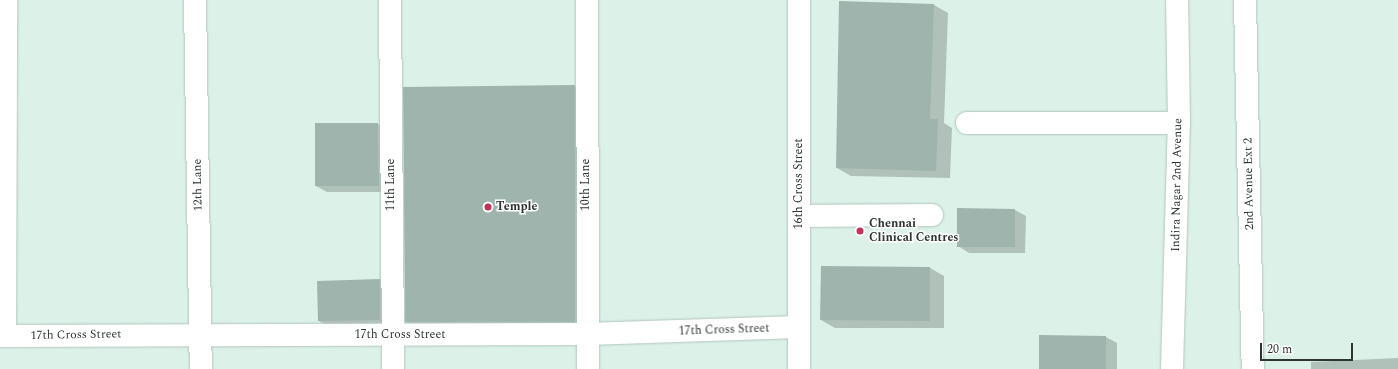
<!DOCTYPE html>
<html>
<head>
<meta charset="utf-8">
<style>
  body { margin:0 }
  #map { position:relative; width:1398px; height:369px; overflow:hidden; background:#dcf2e9; font-family:Spectral,serif }
  div>[style] { position:absolute }
  .shadow>* { inset:0; background:#0003 }
  .building>* { inset:0; background:#9fb4ac }
  .roads { filter:drop-shadow(0 0 1px #b2c6be) drop-shadow(0 0 1px #b2c6be) }
  .street>* { height:22px; margin:-11px; padding:0 11px; transform-origin:11px; border-radius:11px; background:#fff }
  .secondary>* { height:22px; margin:-11px; padding:0 11px; transform-origin:11px; border-radius:11px; background:#fff }
  .dots>* { width:11px; height:11px; translate:-50% -50%; box-sizing:border-box; border:2px solid #fff; border-radius:50% }
  span { translate:-50% -50%; white-space:nowrap; text-align:center; line-height:1.15; -webkit-text-stroke:3px #fff; paint-order:stroke }
  .street-label { font-size:12px; color:#2c3531 }
  .poi-label { font-size:12px; color:#2c3531; font-weight:700 }
  .left { translate:0 -50%; text-align:left }
  .scale { position:absolute; left:1260px; top:343px; width:93px; height:18px; box-sizing:border-box; border:2px solid #2c3531; border-top:0; padding-left:5px; font-size:12px; line-height:14px; white-space:nowrap; color:#2c3531; -webkit-text-stroke:3px #fff; paint-order:stroke }
</style>
</head>
<body>
<div id="map">
  <div class="shadow">
    <i style="clip-path:polygon(934px 5px,948px 13px,944px 123px,952px 128px,950px 178px,851px 176px,837px 168px)"></i>
    <i style="clip-path:polygon(574px 86px,590px 95px,590px 330px,421px 330px,406px 322px)"></i>
    <i style="clip-path:polygon(316px 124px,378px 124px,389px 130px,390px 192px,327px 192px,316px 186px)"></i>
    <i style="clip-path:polygon(1015px 210px,1026px 216px,1025px 253px,969px 253px,958px 246px)"></i>
    <i style="clip-path:polygon(822px 267px,930px 268px,944px 276px,944px 328px,835px 328px,821px 320px)"></i>
    <i style="clip-path:polygon(380px 280px,391px 286px,391px 326px,330px 327px,319px 321px)"></i>
    <i style="clip-path:polygon(1040px 336px,1106px 337px,1117px 343px,1117px 369px,1040px 369px)"></i>
    <i style="clip-path:polygon(1398px 358px,1398px 369px,1311px 369px,1311px 362px)"></i>
  </div>
  <div class="building">
    <i style="clip-path:polygon(839px 1px,934px 4px,930px 119px,938px 119px,936px 171px,836px 168px)"></i>
    <i style="clip-path:polygon(575px 85px,575px 322px,405px 322px,403px 87px)"></i>
    <i style="clip-path:polygon(315px 123px,378px 123px,379px 186px,315px 186px)"></i>
    <i style="clip-path:polygon(957px 208px,1015px 209px,1015px 247px,957px 247px)"></i>
    <i style="clip-path:polygon(821px 266px,930px 267px,930px 321px,820px 320px)"></i>
    <i style="clip-path:polygon(380px 279px,380px 320px,318px 321px,317px 281px)"></i>
    <i style="clip-path:polygon(1039px 335px,1106px 336px,1106px 369px,1039px 369px)"></i>
  </div>
  <div class="roads">
    <div class="street">
      <i style="left:195px;top:0;width:369px;rotate:89.1deg"></i>
      <i style="left:390px;top:0;width:369px;rotate:89.5deg"></i>
      <i style="left:587px;top:0;width:369px;rotate:89.8deg"></i>
      <i style="left:799px;top:0;width:369px;rotate:90deg"></i>
      <i style="left:967px;top:123px;width:212px"></i>
      <i style="left:799px;top:216px;width:133px;rotate:-0.4deg"></i>
      <i style="left:0;top:336px;width:587px;rotate:-0.2deg"></i>
      <i style="left:587px;top:334px;width:212px;rotate:-1.9deg"></i>
      <i style="left:5px;top:336px;width:336px;rotate:-89.8deg"></i>
    </div>
    <div class="secondary">
      <i style="left:1245px;top:0;width:369px;rotate:88.8deg"></i>
      <i style="left:1172px;top:369px;width:246px;rotate:-88.4deg"></i>
      <i style="left:1179px;top:123px;width:123px;rotate:-90.9deg"></i>
    </div>
  </div>
  <div class="dots">
    <i style="left:488px;top:207px;background:#c23257"></i>
    <i style="left:860px;top:231px;background:#c23257"></i>
  </div>
  <div class="street-label">
    <span style="left:799px;top:184px;rotate:-90deg">16th Cross Street</span>
    <span style="left:1249px;top:184px;rotate:-91deg">2nd Avenue Ext 2</span>
    <span style="left:198px;top:185px;rotate:-91deg">12th Lane</span>
    <span style="left:391px;top:185px;rotate:-90deg">11th Lane</span>
    <span style="left:586px;top:185px;rotate:-90deg">10th Lane</span>
    <span style="left:1177px;top:185px;rotate:-89deg">Indira Nagar 2nd Avenue</span>
    <span style="left:724px;top:330px;rotate:-2deg">17th Cross Street</span>
    <span style="left:76px;top:335px;rotate:-1deg">17th Cross Street</span>
    <span style="left:400px;top:335px">17th Cross Street</span>
  </div>
  <div class="poi-label">
    <span class="left" style="left:496px;top:207px">Temple</span>
    <span class="left" style="left:869px;top:231px">Chennai<br>Clinical Centres</span>
  </div>
  <div class="scale">20 m</div>
</div>
</body>
</html>
